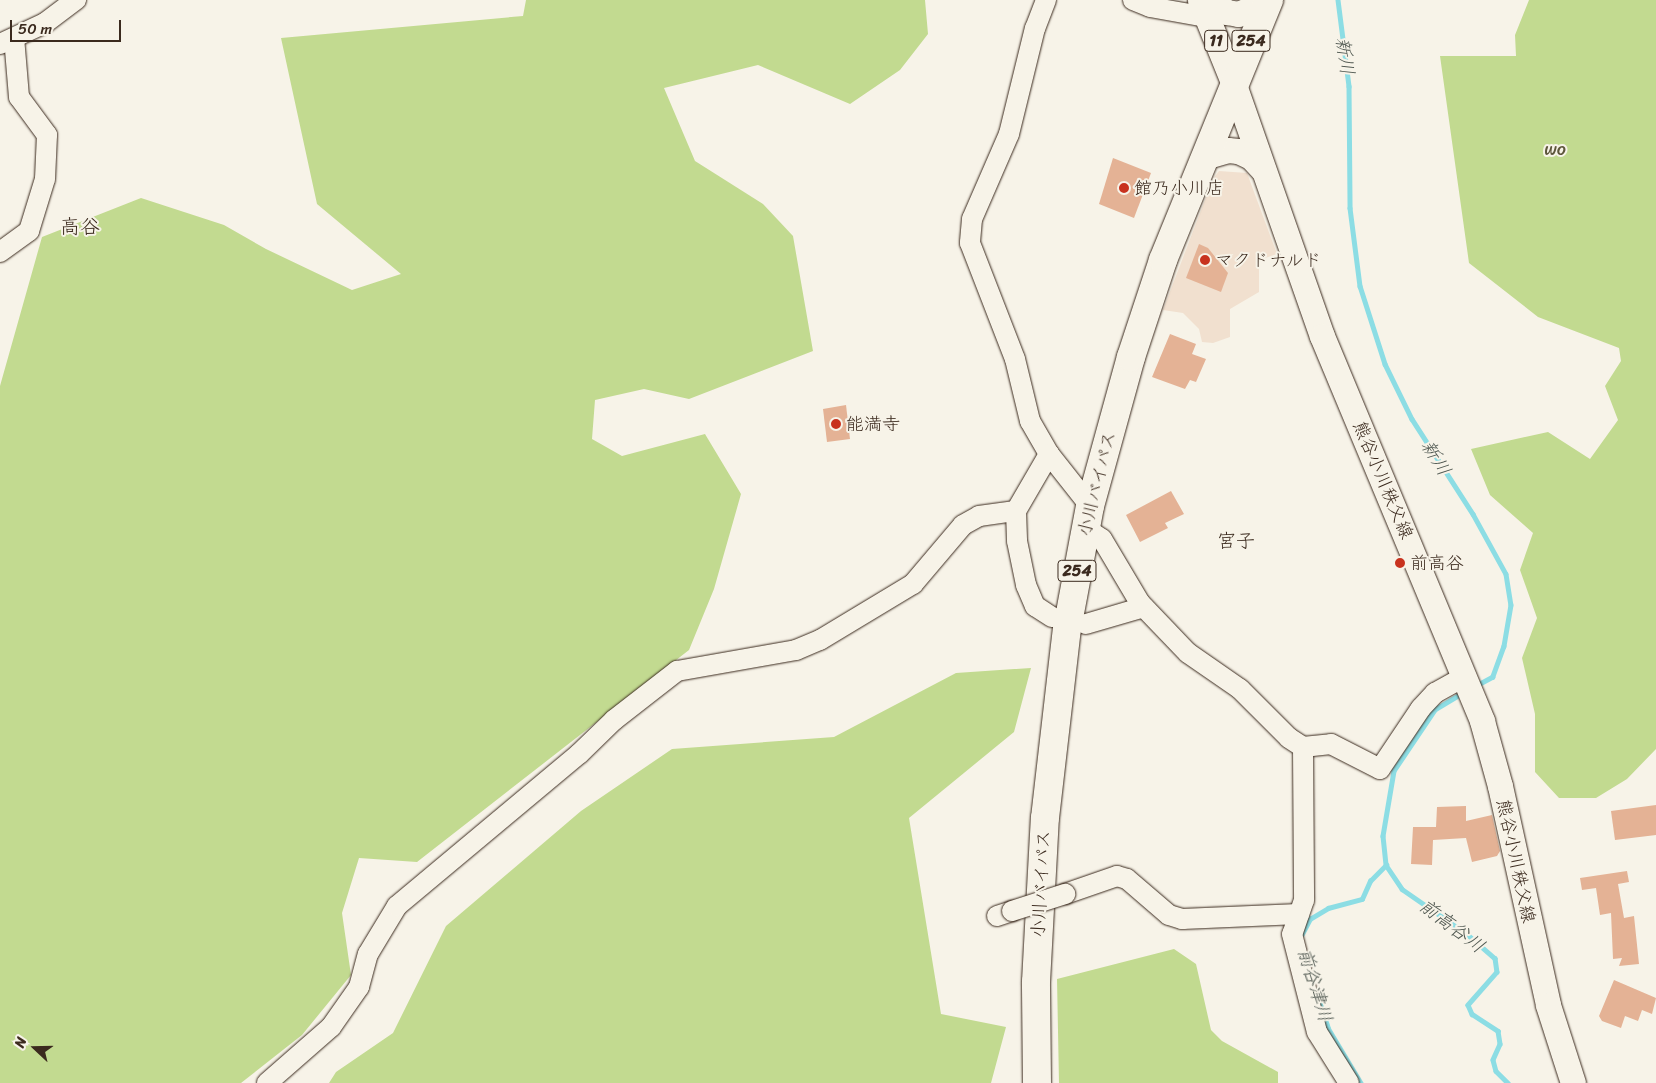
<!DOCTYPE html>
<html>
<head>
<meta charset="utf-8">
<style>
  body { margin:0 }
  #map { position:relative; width:1656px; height:1083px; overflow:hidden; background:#f7f3e8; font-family:Sriracha,"Klee One",sans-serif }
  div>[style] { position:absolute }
  .built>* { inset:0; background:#f1e0cf }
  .green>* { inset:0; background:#c2da90 }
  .stream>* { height:4.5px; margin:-2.25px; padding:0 2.25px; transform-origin:2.25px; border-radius:2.25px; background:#8cdde4 }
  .building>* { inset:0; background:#e4b295 }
  .roads { filter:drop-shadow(0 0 1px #3b2a1e) drop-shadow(0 0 1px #3b2a1e) }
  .minor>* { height:20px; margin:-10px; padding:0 10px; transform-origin:10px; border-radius:10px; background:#f7f3e8 }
  .major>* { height:25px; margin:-12.5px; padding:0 12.5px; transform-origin:12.5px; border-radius:12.5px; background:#f7f3e8 }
  .highway>* { height:28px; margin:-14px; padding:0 14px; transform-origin:14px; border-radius:14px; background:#f7f3e8 }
  .bridges { filter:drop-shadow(0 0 1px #3b2a1e) drop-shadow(0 0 1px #3b2a1e) }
  .minor-bridge>* { height:20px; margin:-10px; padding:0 10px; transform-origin:10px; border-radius:10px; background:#f7f3e8 }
  .dots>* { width:14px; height:14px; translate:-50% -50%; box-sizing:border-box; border:2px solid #f7f3e8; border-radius:50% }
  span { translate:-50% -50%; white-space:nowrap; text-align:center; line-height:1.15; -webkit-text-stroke:4px #f7f3e8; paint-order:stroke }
  .shield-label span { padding:1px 4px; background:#f7f3e8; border:1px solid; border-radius:4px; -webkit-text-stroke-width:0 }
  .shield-label { font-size:16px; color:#3b2a1e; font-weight:700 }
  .park-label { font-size:18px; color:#5d563a }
  .poi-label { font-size:18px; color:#3b2a1e }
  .left { translate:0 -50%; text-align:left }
  .street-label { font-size:18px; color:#3b2a1e }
  .water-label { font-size:19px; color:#4f5750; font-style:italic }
  .neighbourhood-label { font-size:19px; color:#3b2a1e }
  .quarter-label { font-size:20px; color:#3b2a1e }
  .north { position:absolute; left:10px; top:1023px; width:50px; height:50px; -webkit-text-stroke:4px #f7f3e8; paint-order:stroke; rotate:291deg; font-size:14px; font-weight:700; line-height:20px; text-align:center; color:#3b2a1e }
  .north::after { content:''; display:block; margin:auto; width:18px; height:22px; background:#3b2a1e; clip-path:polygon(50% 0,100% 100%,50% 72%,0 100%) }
  .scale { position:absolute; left:10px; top:20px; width:111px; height:22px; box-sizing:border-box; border:2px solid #3b2a1e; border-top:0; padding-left:6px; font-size:15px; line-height:18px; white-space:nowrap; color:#3b2a1e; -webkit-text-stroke:4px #f7f3e8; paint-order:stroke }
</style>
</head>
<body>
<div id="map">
  <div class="built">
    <i style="clip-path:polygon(1219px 171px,1247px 173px,1277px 254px,1259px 260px,1259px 292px,1230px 309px,1230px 337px,1213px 343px,1202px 342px,1199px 329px,1183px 313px,1163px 310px,1213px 179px)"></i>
  </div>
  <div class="green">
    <i style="clip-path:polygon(526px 0,925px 0,928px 34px,900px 70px,850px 104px,758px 65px,664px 88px,695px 161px,763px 204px,793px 236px,813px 351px,689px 399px,644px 389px,595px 400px,592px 439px,622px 456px,705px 434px,741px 494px,714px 589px,689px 650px,417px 862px,359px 858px,342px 913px,351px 975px,302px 1035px,241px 1083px,0 1083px,0 386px,42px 237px,141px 198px,224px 225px,266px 249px,352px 290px,401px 274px,317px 204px,281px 38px,523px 16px)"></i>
    <i style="clip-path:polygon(1529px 0,1656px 0,1656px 749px,1627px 779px,1596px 798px,1559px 798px,1535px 772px,1535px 714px,1522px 658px,1537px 618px,1520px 570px,1533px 533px,1490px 495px,1471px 449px,1548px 432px,1590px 459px,1618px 420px,1605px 386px,1621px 361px,1619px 348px,1538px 317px,1469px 263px,1440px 56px,1516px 56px,1515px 35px)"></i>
    <i style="clip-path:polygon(1031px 668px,1014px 732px,909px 818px,941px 1014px,1006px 1027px,991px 1083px,329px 1083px,336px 1072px,393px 1033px,446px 926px,581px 811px,672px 749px,834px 737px,956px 673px)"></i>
    <i style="clip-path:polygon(1174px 949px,1196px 964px,1211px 1030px,1222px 1041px,1278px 1072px,1278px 1083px,1059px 1083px,1057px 979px)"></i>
  </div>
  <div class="stream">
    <i style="left:1338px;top:0;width:87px;rotate:82.7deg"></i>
    <i style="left:1349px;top:86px;width:122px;rotate:89.5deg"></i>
    <i style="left:1350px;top:208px;width:79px;rotate:82.7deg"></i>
    <i style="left:1360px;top:286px;width:82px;rotate:72.2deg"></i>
    <i style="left:1385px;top:364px;width:61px;rotate:63.9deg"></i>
    <i style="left:1412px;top:419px;width:113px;rotate:57.3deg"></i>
    <i style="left:1473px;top:514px;width:68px;rotate:61.2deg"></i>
    <i style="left:1506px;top:574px;width:31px;rotate:81deg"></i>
    <i style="left:1511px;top:605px;width:42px;rotate:99.7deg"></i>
    <i style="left:1504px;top:646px;width:33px;rotate:110deg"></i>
    <i style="left:1493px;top:677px;width:19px;rotate:152deg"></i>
    <i style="left:1463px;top:693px;width:33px;rotate:149deg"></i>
    <i style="left:1435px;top:710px;width:73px;rotate:123.9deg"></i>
    <i style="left:1394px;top:771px;width:66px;rotate:99.6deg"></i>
    <i style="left:1383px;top:836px;width:29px;rotate:84deg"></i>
    <i style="left:1386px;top:865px;width:29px;rotate:56deg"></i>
    <i style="left:1402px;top:889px;width:79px;rotate:34.7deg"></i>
    <i style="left:1467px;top:934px;width:37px;rotate:41deg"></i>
    <i style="left:1495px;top:958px;width:14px;rotate:82deg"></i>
    <i style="left:1497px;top:972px;width:44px;rotate:131.3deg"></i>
    <i style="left:1468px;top:1005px;width:10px;rotate:66deg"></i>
    <i style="left:1472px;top:1014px;width:31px;rotate:33deg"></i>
    <i style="left:1498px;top:1031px;width:13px;rotate:81deg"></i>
    <i style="left:1500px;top:1044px;width:17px;rotate:114deg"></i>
    <i style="left:1493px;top:1060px;width:11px;rotate:75deg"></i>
    <i style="left:1496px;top:1071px;width:17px;rotate:45deg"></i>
    <i style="left:1302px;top:934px;width:17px;rotate:-62deg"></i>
    <i style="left:1310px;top:919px;width:21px;rotate:-31deg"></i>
    <i style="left:1328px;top:908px;width:35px;rotate:-15deg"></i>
    <i style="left:1362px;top:899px;width:20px;rotate:-66deg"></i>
    <i style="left:1370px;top:881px;width:23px;rotate:-45deg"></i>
    <i style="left:1316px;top:990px;width:40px;rotate:72deg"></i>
    <i style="left:1328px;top:1028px;width:64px;rotate:59deg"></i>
  </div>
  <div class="building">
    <i style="clip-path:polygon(1113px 158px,1151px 173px,1134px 218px,1099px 204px)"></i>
    <i style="clip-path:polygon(1199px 244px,1208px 248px,1228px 273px,1221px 292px,1186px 278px)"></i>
    <i style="clip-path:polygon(1170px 334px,1196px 344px,1192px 354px,1206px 359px,1196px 382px,1190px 380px,1185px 389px,1152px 377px)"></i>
    <i style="clip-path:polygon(846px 405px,850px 439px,827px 442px,823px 409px)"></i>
    <i style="clip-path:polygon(1171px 491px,1184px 514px,1165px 523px,1168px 528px,1140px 542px,1126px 515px)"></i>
    <i style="clip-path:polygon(1656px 805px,1656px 835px,1615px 840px,1611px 811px)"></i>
    <i style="clip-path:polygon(1466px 806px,1466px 821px,1492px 815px,1500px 851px,1497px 856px,1472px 862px,1466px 838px,1433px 840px,1432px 865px,1411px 864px,1413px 827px,1436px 827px,1437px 807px)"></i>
    <i style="clip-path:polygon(1627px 871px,1629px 882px,1618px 884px,1624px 918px,1634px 916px,1639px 964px,1619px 966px,1622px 958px,1613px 959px,1611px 913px,1600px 915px,1596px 888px,1582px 890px,1580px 878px)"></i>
    <i style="clip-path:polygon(1614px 980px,1656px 998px,1652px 1014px,1642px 1010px,1638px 1021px,1625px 1016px,1621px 1028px,1602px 1021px,1599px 1016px)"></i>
  </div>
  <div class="roads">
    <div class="minor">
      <i style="left:1046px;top:0;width:30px;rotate:111deg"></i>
      <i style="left:1035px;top:28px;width:109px;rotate:103.8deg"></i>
      <i style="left:1009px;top:134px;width:93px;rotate:113.5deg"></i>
      <i style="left:972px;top:219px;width:24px;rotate:95deg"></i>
      <i style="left:970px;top:243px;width:124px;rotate:68.8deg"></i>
      <i style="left:1015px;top:359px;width:64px;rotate:76.4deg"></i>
      <i style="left:1030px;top:421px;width:38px;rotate:60deg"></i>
      <i style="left:1049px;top:454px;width:66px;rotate:51.7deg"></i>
      <i style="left:1133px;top:0;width:18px;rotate:22deg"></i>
      <i style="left:1150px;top:7px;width:58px;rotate:10deg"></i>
      <i style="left:0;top:44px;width:50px;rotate:-25deg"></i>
      <i style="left:45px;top:23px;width:39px;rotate:-37deg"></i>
      <i style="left:0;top:252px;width:36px;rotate:-36deg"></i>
      <i style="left:29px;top:231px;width:54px;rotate:-72.9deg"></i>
      <i style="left:45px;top:179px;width:44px;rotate:-87.4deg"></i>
      <i style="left:47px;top:135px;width:47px;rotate:-126.4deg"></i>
      <i style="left:19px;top:97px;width:59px;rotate:-94.8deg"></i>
      <i style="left:1016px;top:511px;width:30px;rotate:88deg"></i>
      <i style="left:1017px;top:541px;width:45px;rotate:78.4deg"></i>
      <i style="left:1026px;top:585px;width:23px;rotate:67deg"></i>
      <i style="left:1035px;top:606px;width:20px;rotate:33deg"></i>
      <i style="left:1085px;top:528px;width:20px;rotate:33deg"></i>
      <i style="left:1102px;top:539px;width:74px;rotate:59.3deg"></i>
      <i style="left:1140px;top:603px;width:69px;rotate:46.2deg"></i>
      <i style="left:1188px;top:653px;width:63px;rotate:34.7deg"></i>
      <i style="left:1240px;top:689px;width:69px;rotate:45deg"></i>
      <i style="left:1289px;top:738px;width:17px;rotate:33deg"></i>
      <i style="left:1303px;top:747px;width:28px;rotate:-6deg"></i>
      <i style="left:1331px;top:744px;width:55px;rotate:27deg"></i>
      <i style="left:1380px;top:769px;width:73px;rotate:-56.1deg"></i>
      <i style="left:1421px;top:708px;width:21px;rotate:-47deg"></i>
      <i style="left:1435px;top:693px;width:35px;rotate:-29deg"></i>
      <i style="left:1086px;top:624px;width:60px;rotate:-16.3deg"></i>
      <i style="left:1303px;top:747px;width:153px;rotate:89.6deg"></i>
      <i style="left:1304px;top:900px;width:36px;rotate:109deg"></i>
      <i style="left:1292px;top:934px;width:101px;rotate:75.7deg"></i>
      <i style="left:1317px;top:1032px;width:60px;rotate:57.9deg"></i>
      <i style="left:1065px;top:894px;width:55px;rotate:-19.1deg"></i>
      <i style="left:1117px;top:876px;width:10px;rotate:17deg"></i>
      <i style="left:1127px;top:879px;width:55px;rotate:40.6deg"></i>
      <i style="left:1169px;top:915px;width:14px;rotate:17deg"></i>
      <i style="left:1182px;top:919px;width:117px;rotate:-2.4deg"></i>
      <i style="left:997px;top:916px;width:16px;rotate:-18deg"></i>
      <i style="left:267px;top:1083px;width:85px;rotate:-41.2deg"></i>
      <i style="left:331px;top:1027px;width:49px;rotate:-55deg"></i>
      <i style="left:359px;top:987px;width:34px;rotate:-75deg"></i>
      <i style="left:368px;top:954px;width:56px;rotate:-58.9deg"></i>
      <i style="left:397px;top:906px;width:237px;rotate:-39.9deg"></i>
      <i style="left:579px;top:754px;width:49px;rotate:-44.2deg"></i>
      <i style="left:614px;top:720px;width:80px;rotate:-37.9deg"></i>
      <i style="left:677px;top:671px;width:121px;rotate:-10deg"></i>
      <i style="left:796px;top:650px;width:26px;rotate:-23deg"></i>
      <i style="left:820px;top:640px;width:109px;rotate:-31.1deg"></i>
      <i style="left:913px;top:584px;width:77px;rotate:-49.7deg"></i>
      <i style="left:963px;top:525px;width:18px;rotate:-29deg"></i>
      <i style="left:979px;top:516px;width:37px;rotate:-8deg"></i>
      <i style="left:1016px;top:511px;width:66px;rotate:-59.9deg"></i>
    </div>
    <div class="major">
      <i style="left:1200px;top:0;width:88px;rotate:68.1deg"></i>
      <i style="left:1233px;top:82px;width:269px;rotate:70.7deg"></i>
      <i style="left:1322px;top:336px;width:417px;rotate:67.4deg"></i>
      <i style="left:1482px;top:721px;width:67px;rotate:74.5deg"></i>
      <i style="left:1500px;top:786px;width:224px;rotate:77.6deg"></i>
      <i style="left:1548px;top:1005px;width:82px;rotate:72.2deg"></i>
      <i style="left:1209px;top:0;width:22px;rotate:34deg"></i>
      <i style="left:1227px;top:12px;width:11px;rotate:10deg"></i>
      <i style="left:1238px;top:14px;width:33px;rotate:-23deg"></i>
      <i style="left:1204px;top:157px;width:25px;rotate:-16deg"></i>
      <i style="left:1228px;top:150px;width:10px;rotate:6deg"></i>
      <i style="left:1238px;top:151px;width:14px;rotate:25deg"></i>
      <i style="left:1251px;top:157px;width:16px;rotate:47deg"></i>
    </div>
    <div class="highway">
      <i style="left:1037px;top:1083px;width:101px;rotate:-90.6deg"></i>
      <i style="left:1036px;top:982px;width:164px;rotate:-86.9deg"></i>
      <i style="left:1045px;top:818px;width:190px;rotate:-83.4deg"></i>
      <i style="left:1067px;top:629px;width:125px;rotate:-79.4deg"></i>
      <i style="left:1090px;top:506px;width:155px;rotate:-74.6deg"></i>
      <i style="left:1131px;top:357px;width:102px;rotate:-71.7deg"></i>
      <i style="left:1163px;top:260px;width:281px;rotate:-67.8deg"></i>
    </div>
  </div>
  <div class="bridges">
    <div class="minor-bridge">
      <i style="left:1012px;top:911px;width:56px;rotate:-17.8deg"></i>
    </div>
  </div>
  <div class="dots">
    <i style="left:1124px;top:188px;background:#c8321e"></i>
    <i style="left:1205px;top:260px;background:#c8321e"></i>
    <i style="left:836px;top:424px;background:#c8321e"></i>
    <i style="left:1400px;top:563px;background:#c8321e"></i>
  </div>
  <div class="shield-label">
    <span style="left:1216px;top:41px">11</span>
    <span style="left:1251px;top:41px">254</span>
    <span style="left:1077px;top:571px">254</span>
  </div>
  <div class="park-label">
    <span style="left:1555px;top:149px">wo</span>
  </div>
  <div class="poi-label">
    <span class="left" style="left:1134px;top:188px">館乃小川店</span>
    <span class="left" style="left:1215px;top:260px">マクドナルド</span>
    <span class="left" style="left:846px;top:424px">能満寺</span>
    <span class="left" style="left:1410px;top:563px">前高谷</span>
  </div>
  <div class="street-label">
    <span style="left:1383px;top:480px;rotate:67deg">熊谷小川秩父線</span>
    <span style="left:1097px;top:484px;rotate:-76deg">小川バイパス</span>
    <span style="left:1516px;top:861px;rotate:78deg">熊谷小川秩父線</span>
    <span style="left:1041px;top:884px;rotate:-87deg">小川バイパス</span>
  </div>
  <div class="water-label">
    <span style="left:1345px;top:56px;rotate:82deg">新川</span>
    <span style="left:1436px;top:458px;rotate:58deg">新川</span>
    <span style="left:1452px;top:926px;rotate:37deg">前高谷川</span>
    <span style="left:1315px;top:985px;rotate:73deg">前谷津川</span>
  </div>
  <div class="neighbourhood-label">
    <span style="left:1236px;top:541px">宮子</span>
  </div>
  <div class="quarter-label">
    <span style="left:80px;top:226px">高谷</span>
  </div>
  <div class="north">N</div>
  <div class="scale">50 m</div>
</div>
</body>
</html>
